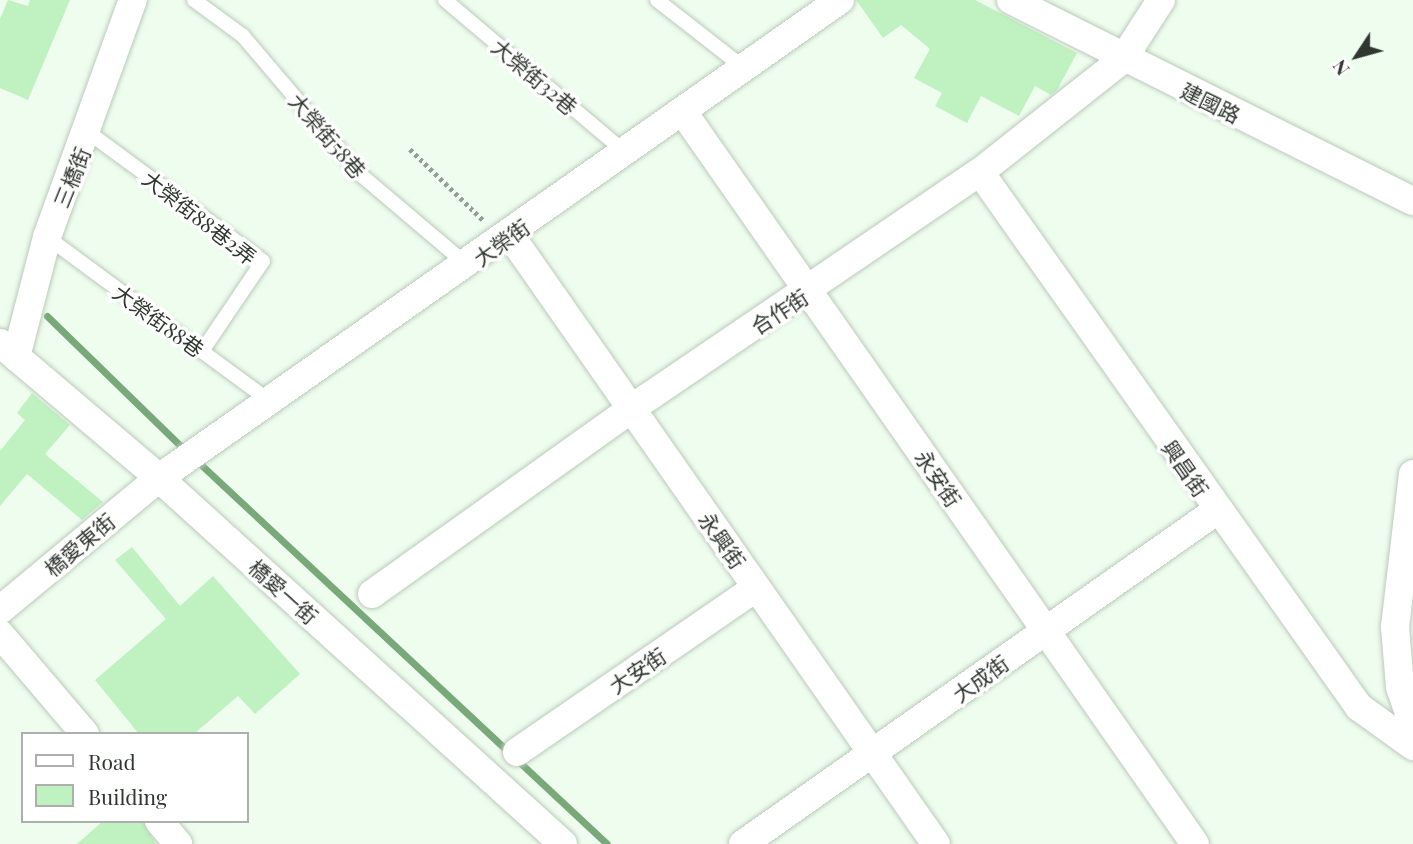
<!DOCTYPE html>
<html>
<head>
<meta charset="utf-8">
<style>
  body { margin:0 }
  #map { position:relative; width:1413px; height:844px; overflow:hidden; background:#eefdee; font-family:"Playfair Display","Noto Sans TC",serif }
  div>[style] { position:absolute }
  .stream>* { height:7px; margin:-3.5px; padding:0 3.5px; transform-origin:3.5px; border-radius:3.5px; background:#79a97a }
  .building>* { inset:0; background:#bff2c0 }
  .path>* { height:4.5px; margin-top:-2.25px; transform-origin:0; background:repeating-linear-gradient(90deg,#949f94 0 3.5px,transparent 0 7px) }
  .roads { filter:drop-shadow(0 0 2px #bbcabb) drop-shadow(0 0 2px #bbcabb) }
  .lane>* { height:14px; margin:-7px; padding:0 7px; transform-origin:7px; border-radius:7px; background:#fff }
  .street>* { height:28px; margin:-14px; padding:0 14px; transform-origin:14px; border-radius:14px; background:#fff }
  span { translate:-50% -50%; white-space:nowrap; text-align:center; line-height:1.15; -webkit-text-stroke:7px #fff; paint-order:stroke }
  .street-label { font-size:21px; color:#303630 }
  .legend { position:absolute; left:21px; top:732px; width:228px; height:91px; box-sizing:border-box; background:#fff; border:2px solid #acafac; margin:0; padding:9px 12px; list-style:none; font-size:21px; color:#303630 }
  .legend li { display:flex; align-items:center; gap:14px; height:35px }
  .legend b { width:35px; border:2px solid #acafac }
  .north { position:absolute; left:1322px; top:21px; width:70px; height:70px; -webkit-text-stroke:5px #fff; paint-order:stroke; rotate:234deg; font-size:19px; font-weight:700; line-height:28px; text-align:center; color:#303630 }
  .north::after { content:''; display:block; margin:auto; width:24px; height:32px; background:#303630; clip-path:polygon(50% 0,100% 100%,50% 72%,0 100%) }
</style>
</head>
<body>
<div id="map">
  <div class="stream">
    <i style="left:47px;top:316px;width:195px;rotate:44.2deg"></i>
    <i style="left:196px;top:460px;width:562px;rotate:43.05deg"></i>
  </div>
  <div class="building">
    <i style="clip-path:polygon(8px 0,28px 6px,30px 0,70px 0,28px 100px,0 88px,0 19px)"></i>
    <i style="clip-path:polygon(856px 0,975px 0,1077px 53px,1057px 90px,1051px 95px,1035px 86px,1019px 116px,981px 96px,967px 123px,935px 106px,942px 93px,914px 78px,930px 49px,901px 25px,883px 38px)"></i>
    <i style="clip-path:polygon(32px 393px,70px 425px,45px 454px,103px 502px,82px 520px,27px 474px,0 506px,0 451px,25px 420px,17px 413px)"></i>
    <i style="clip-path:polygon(132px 547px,180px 606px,213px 576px,300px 674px,255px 714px,238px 696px,194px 734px,139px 734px,95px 680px,166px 619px,115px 560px)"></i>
    <i style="clip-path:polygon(103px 821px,143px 821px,156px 844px,77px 844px)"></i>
  </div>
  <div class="path">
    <i style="left:410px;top:149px;width:102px;rotate:44.2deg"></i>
  </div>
  <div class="roads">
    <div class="lane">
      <i style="left:194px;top:0;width:61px;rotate:36.3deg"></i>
      <i style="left:243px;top:36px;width:182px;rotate:49.7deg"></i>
      <i style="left:361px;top:175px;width:139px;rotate:40.3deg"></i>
      <i style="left:445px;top:0;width:237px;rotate:40.2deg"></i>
      <i style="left:657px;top:0;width:110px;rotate:38deg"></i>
      <i style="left:88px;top:132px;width:217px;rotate:36.4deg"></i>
      <i style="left:263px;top:261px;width:109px;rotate:124.1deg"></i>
      <i style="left:47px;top:237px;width:278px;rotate:36.4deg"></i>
    </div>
    <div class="street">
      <i style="left:1011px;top:0;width:449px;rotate:26.6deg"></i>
      <i style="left:683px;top:112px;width:893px;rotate:55.03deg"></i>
      <i style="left:980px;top:172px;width:656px;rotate:54.69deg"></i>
      <i style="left:1359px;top:707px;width:67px;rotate:35.8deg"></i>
      <i style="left:510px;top:235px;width:743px;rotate:55.03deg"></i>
      <i style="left:0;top:343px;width:209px;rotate:40.3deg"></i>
      <i style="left:159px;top:478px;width:545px;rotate:42.17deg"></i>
      <i style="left:16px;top:357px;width:124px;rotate:-75.5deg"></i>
      <i style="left:47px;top:237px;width:252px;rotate:-70.1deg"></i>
      <i style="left:1413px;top:474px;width:154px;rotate:96.7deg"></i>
      <i style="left:1395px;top:627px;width:60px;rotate:85.2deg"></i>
      <i style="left:1400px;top:687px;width:40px;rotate:71.1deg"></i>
      <i style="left:372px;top:594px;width:338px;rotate:-35.5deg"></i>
      <i style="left:647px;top:398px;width:402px;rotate:-34.2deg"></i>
      <i style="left:980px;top:172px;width:182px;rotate:-38.3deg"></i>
      <i style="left:1123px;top:59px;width:70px;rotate:-57.2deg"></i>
      <i style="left:0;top:610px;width:207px;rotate:-39.7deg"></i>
      <i style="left:159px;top:478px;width:832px;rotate:-35.07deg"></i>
      <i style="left:0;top:634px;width:131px;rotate:49.6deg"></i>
      <i style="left:517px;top:752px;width:290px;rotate:-34.5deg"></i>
      <i style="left:159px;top:821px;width:30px;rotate:50deg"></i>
      <i style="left:743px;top:844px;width:578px;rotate:-35.15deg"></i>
    </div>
  </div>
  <div class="street-label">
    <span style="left:535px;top:76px;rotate:40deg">大榮街32巷</span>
    <span style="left:1211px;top:102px;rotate:26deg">建國路</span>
    <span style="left:328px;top:135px;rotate:49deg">大榮街58巷</span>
    <span style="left:71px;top:177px;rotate:-68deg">三橋街</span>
    <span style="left:200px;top:217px;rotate:38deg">大榮街88巷2弄</span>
    <span style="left:501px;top:242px;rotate:-36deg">大榮街</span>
    <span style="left:779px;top:311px;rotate:-33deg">合作街</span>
    <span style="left:159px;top:320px;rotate:36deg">大榮街88巷</span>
    <span style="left:1186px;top:468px;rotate:55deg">興昌街</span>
    <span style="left:939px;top:478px;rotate:56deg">永安街</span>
    <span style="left:723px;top:540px;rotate:55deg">永興街</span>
    <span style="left:79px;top:544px;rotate:-40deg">橋愛東街</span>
    <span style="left:284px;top:591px;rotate:42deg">橋愛一街</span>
    <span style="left:637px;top:670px;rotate:-34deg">大安街</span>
    <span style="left:980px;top:678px;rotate:-36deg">大成街</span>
  </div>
  <ul class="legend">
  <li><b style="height:9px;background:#fff"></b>Road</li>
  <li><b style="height:19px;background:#bff2c0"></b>Building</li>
  </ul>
  <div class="north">N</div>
</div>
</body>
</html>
